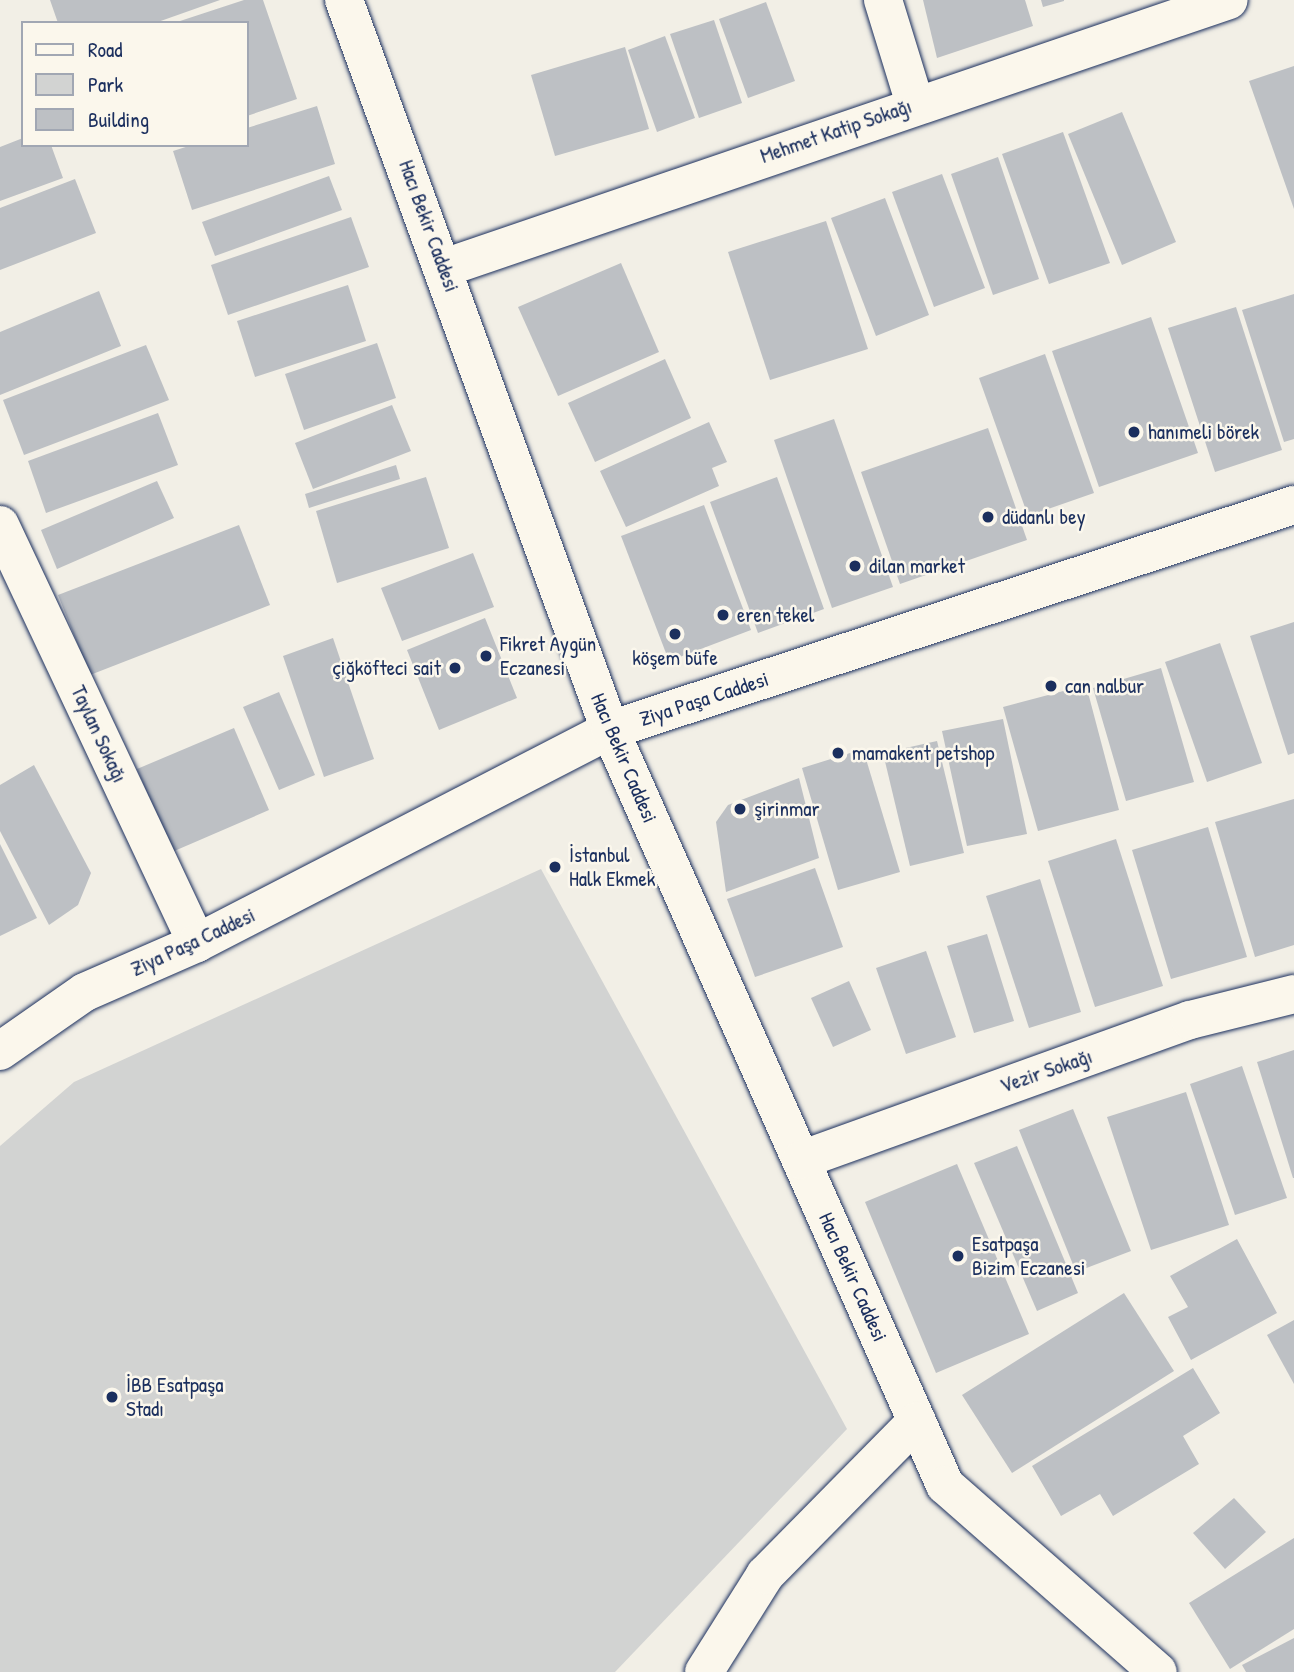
<!DOCTYPE html>
<html>
<head>
<meta charset="utf-8">
<style>
  body { margin:0 }
  #map { position:relative; width:1294px; height:1672px; overflow:hidden; background:#f2efe6; font-family:"Patrick Hand",sans-serif }
  div>[style] { position:absolute }
  .green>* { inset:0; background:#d2d3d2 }
  .building>* { inset:0; background:#bdc0c4 }
  .roads { filter:drop-shadow(0 0 2px #1b2f5e) drop-shadow(0 0 2px #1b2f5e) }
  .minor>* { height:38px; margin:-19px; padding:0 19px; transform-origin:19px; border-radius:19px; background:#fbf7ec }
  .dots>* { width:19px; height:19px; translate:-50% -50%; box-sizing:border-box; border:4px solid #fbf7ec; border-radius:50% }
  span { translate:-50% -50%; white-space:nowrap; text-align:center; line-height:1.15; -webkit-text-stroke:5px #fbf7ec; paint-order:stroke }
  .street-label { font-size:21px; color:#1b2f5e }
  .poi-label { font-size:21px; color:#1b2f5e }
  .left { translate:0 -50%; text-align:left }
  .right { translate:-100% -50%; text-align:right }
  .legend { position:absolute; left:21px; top:21px; width:228px; height:126px; box-sizing:border-box; background:#fbf7ec; border:2px solid #a1a7b3; margin:0; padding:9px 12px; list-style:none; font-size:21px; color:#1b2f5e }
  .legend li { display:flex; align-items:center; gap:14px; height:35px }
  .legend b { width:35px; border:2px solid #a1a7b3 }
</style>
</head>
<body>
<div id="map">
  <div class="green">
    <i style="clip-path:polygon(541px 869px,847px 1429px,615px 1672px,0 1672px,0 1146px,74px 1082px)"></i>
  </div>
  <div class="building">
    <i style="clip-path:polygon(50px 0,220px 0,155px 23px,58px 23px)"></i>
    <i style="clip-path:polygon(244px 0,263px 0,297px 99px,247px 116px,247px 23px,177px 22px)"></i>
    <i style="clip-path:polygon(923px 0,1025px 0,1033px 26px,937px 58px)"></i>
    <i style="clip-path:polygon(1041px 0,1064px 0,1064px 1px,1043px 7px)"></i>
    <i style="clip-path:polygon(766px 2px,795px 81px,748px 98px,719px 19px)"></i>
    <i style="clip-path:polygon(714px 20px,742px 103px,699px 118px,670px 34px)"></i>
    <i style="clip-path:polygon(665px 36px,695px 118px,657px 132px,628px 50px)"></i>
    <i style="clip-path:polygon(625px 47px,649px 129px,555px 156px,531px 75px)"></i>
    <i style="clip-path:polygon(1294px 66px,1294px 209px,1249px 81px)"></i>
    <i style="clip-path:polygon(317px 106px,335px 164px,192px 210px,173px 151px,192px 145px,247px 145px,247px 128px)"></i>
    <i style="clip-path:polygon(1122px 112px,1176px 242px,1122px 265px,1068px 134px)"></i>
    <i style="clip-path:polygon(1063px 132px,1110px 263px,1049px 284px,1002px 154px)"></i>
    <i style="clip-path:polygon(23px 138px,23px 145px,51px 145px,63px 178px,0 201px,0 147px)"></i>
    <i style="clip-path:polygon(998px 157px,1039px 279px,993px 295px,951px 174px)"></i>
    <i style="clip-path:polygon(942px 174px,985px 288px,934px 307px,892px 192px)"></i>
    <i style="clip-path:polygon(329px 176px,342px 210px,215px 256px,202px 222px)"></i>
    <i style="clip-path:polygon(75px 179px,96px 233px,0 270px,0 208px)"></i>
    <i style="clip-path:polygon(885px 198px,929px 315px,876px 336px,831px 218px)"></i>
    <i style="clip-path:polygon(351px 217px,369px 267px,228px 315px,211px 265px)"></i>
    <i style="clip-path:polygon(826px 221px,868px 349px,770px 380px,728px 252px)"></i>
    <i style="clip-path:polygon(621px 263px,659px 352px,558px 396px,518px 307px)"></i>
    <i style="clip-path:polygon(348px 285px,366px 341px,255px 377px,237px 321px)"></i>
    <i style="clip-path:polygon(99px 291px,121px 346px,0 395px,0 332px)"></i>
    <i style="clip-path:polygon(1294px 294px,1294px 439px,1284px 442px,1242px 310px)"></i>
    <i style="clip-path:polygon(1236px 307px,1282px 450px,1215px 472px,1168px 328px)"></i>
    <i style="clip-path:polygon(1151px 317px,1198px 453px,1099px 487px,1052px 351px)"></i>
    <i style="clip-path:polygon(377px 343px,396px 398px,304px 430px,285px 374px)"></i>
    <i style="clip-path:polygon(146px 345px,169px 400px,24px 455px,3px 400px)"></i>
    <i style="clip-path:polygon(1045px 354px,1094px 493px,1028px 516px,979px 378px)"></i>
    <i style="clip-path:polygon(665px 359px,691px 418px,595px 462px,568px 403px)"></i>
    <i style="clip-path:polygon(392px 405px,411px 451px,313px 489px,295px 443px)"></i>
    <i style="clip-path:polygon(158px 413px,178px 465px,46px 513px,28px 461px)"></i>
    <i style="clip-path:polygon(834px 419px,893px 587px,832px 608px,774px 440px)"></i>
    <i style="clip-path:polygon(709px 422px,727px 462px,712px 468px,719px 486px,626px 527px,600px 471px)"></i>
    <i style="clip-path:polygon(988px 428px,1027px 540px,900px 584px,861px 472px)"></i>
    <i style="clip-path:polygon(396px 465px,400px 479px,309px 508px,305px 494px)"></i>
    <i style="clip-path:polygon(426px 477px,449px 548px,337px 583px,316px 511px)"></i>
    <i style="clip-path:polygon(777px 477px,824px 609px,758px 633px,710px 502px)"></i>
    <i style="clip-path:polygon(157px 481px,174px 518px,57px 569px,41px 530px)"></i>
    <i style="clip-path:polygon(704px 505px,751px 630px,669px 661px,621px 536px)"></i>
    <i style="clip-path:polygon(239px 525px,270px 605px,90px 675px,58px 595px)"></i>
    <i style="clip-path:polygon(473px 553px,494px 607px,402px 641px,381px 588px)"></i>
    <i style="clip-path:polygon(485px 618px,517px 698px,439px 730px,407px 650px)"></i>
    <i style="clip-path:polygon(1294px 622px,1294px 753px,1288px 755px,1250px 636px)"></i>
    <i style="clip-path:polygon(333px 638px,374px 759px,324px 777px,283px 656px)"></i>
    <i style="clip-path:polygon(1220px 643px,1262px 763px,1207px 782px,1165px 662px)"></i>
    <i style="clip-path:polygon(1161px 668px,1194px 782px,1126px 801px,1093px 688px)"></i>
    <i style="clip-path:polygon(1086px 685px,1119px 810px,1038px 831px,1003px 707px)"></i>
    <i style="clip-path:polygon(279px 692px,315px 775px,279px 790px,243px 707px)"></i>
    <i style="clip-path:polygon(1003px 719px,1027px 834px,967px 846px,942px 731px)"></i>
    <i style="clip-path:polygon(234px 728px,269px 810px,172px 852px,137px 769px)"></i>
    <i style="clip-path:polygon(937px 741px,964px 853px,910px 866px,883px 753px)"></i>
    <i style="clip-path:polygon(863px 749px,900px 872px,838px 890px,802px 768px)"></i>
    <i style="clip-path:polygon(34px 765px,91px 873px,78px 905px,49px 925px,0 831px,0 785px)"></i>
    <i style="clip-path:polygon(799px 778px,819px 858px,726px 892px,716px 822px,728px 805px)"></i>
    <i style="clip-path:polygon(1294px 799px,1294px 945px,1255px 957px,1215px 822px)"></i>
    <i style="clip-path:polygon(1208px 827px,1247px 957px,1171px 979px,1132px 850px)"></i>
    <i style="clip-path:polygon(1116px 839px,1163px 986px,1095px 1007px,1048px 861px)"></i>
    <i style="clip-path:polygon(0 844px,37px 918px,0 936px)"></i>
    <i style="clip-path:polygon(815px 868px,843px 947px,755px 977px,727px 899px)"></i>
    <i style="clip-path:polygon(1040px 879px,1081px 1012px,1029px 1028px,986px 896px)"></i>
    <i style="clip-path:polygon(987px 934px,1014px 1021px,974px 1033px,947px 946px)"></i>
    <i style="clip-path:polygon(926px 951px,956px 1037px,906px 1054px,876px 968px)"></i>
    <i style="clip-path:polygon(849px 981px,871px 1030px,833px 1047px,811px 998px)"></i>
    <i style="clip-path:polygon(1294px 1050px,1294px 1178px,1293px 1178px,1257px 1062px)"></i>
    <i style="clip-path:polygon(1242px 1066px,1287px 1198px,1235px 1215px,1190px 1084px)"></i>
    <i style="clip-path:polygon(1186px 1092px,1229px 1225px,1151px 1250px,1107px 1117px)"></i>
    <i style="clip-path:polygon(1073px 1109px,1131px 1251px,1076px 1272px,1019px 1130px)"></i>
    <i style="clip-path:polygon(1017px 1146px,1078px 1293px,1037px 1311px,974px 1163px)"></i>
    <i style="clip-path:polygon(957px 1164px,1029px 1334px,936px 1373px,865px 1202px)"></i>
    <i style="clip-path:polygon(1237px 1239px,1277px 1313px,1191px 1360px,1168px 1317px,1188px 1307px,1170px 1276px)"></i>
    <i style="clip-path:polygon(1124px 1293px,1174px 1371px,1012px 1473px,962px 1395px)"></i>
    <i style="clip-path:polygon(1294px 1320px,1294px 1384px,1267px 1335px)"></i>
    <i style="clip-path:polygon(1193px 1368px,1220px 1413px,1183px 1436px,1199px 1464px,1113px 1516px,1100px 1494px,1061px 1516px,1032px 1466px)"></i>
    <i style="clip-path:polygon(1234px 1498px,1266px 1532px,1225px 1569px,1193px 1533px)"></i>
    <i style="clip-path:polygon(1294px 1538px,1294px 1629px,1230px 1669px,1189px 1603px)"></i>
    <i style="clip-path:polygon(1294px 1638px,1294px 1672px,1246px 1672px,1242px 1665px)"></i>
  </div>
  <div class="roads">
    <div class="minor">
      <i style="left:344px;top:0;width:777px;rotate:69.98deg"></i>
      <i style="left:610px;top:730px;width:826px;rotate:66.07deg"></i>
      <i style="left:945px;top:1485px;width:283px;rotate:41.3deg"></i>
      <i style="left:883px;top:0;width:109px;rotate:72.9deg"></i>
      <i style="left:444px;top:268px;width:829px;rotate:-18.85deg"></i>
      <i style="left:0;top:525px;width:462px;rotate:64.8deg"></i>
      <i style="left:0;top:1051px;width:103px;rotate:-34.8deg"></i>
      <i style="left:85px;top:992px;width:122px;rotate:-23.6deg"></i>
      <i style="left:197px;top:943px;width:465px;rotate:-27.3deg"></i>
      <i style="left:610px;top:730px;width:720px;rotate:-18.21deg"></i>
      <i style="left:801px;top:1160px;width:413px;rotate:-19.8deg"></i>
      <i style="left:1190px;top:1020px;width:107px;rotate:-14deg"></i>
      <i style="left:704px;top:1672px;width:115px;rotate:-57.8deg"></i>
      <i style="left:765px;top:1575px;width:216px;rotate:-45.4deg"></i>
    </div>
  </div>
  <div class="dots">
    <i style="left:1134px;top:432px;background:#1b2f5e"></i>
    <i style="left:988px;top:517px;background:#1b2f5e"></i>
    <i style="left:855px;top:566px;background:#1b2f5e"></i>
    <i style="left:723px;top:615px;background:#1b2f5e"></i>
    <i style="left:675px;top:634px;background:#1b2f5e"></i>
    <i style="left:486px;top:656px;background:#1b2f5e"></i>
    <i style="left:455px;top:668px;background:#1b2f5e"></i>
    <i style="left:1051px;top:686px;background:#1b2f5e"></i>
    <i style="left:838px;top:753px;background:#1b2f5e"></i>
    <i style="left:740px;top:809px;background:#1b2f5e"></i>
    <i style="left:555px;top:867px;background:#1b2f5e"></i>
    <i style="left:958px;top:1256px;background:#1b2f5e"></i>
    <i style="left:112px;top:1397px;background:#1b2f5e"></i>
  </div>
  <div class="street-label">
    <span style="left:836px;top:131px;rotate:-19deg">Mehmet Katip Sokağı</span>
    <span style="left:429px;top:226px;rotate:70deg">Hacı Bekir Caddesi</span>
    <span style="left:704px;top:699px;rotate:-18deg">Ziya Paşa Caddesi</span>
    <span style="left:99px;top:734px;rotate:65deg">Taylan Sokağı</span>
    <span style="left:624px;top:758px;rotate:67deg">Hacı Bekir Caddesi</span>
    <span style="left:193px;top:942px;rotate:-25deg">Ziya Paşa Caddesi</span>
    <span style="left:1046px;top:1071px;rotate:-19deg">Vezir Sokağı</span>
    <span style="left:853px;top:1277px;rotate:66deg">Hacı Bekir Caddesi</span>
  </div>
  <div class="poi-label">
    <span class="left" style="left:1148px;top:432px">hanımeli börek</span>
    <span class="left" style="left:1002px;top:517px">düdanlı bey</span>
    <span class="left" style="left:869px;top:566px">dilan market</span>
    <span class="left" style="left:737px;top:615px">eren tekel</span>
    <span class="left" style="left:500px;top:656px">Fikret Aygün<br>Eczanesi</span>
    <span style="left:675px;top:658px">köşem büfe</span>
    <span class="right" style="left:441px;top:668px">çiğköfteci sait</span>
    <span class="left" style="left:1065px;top:686px">can nalbur</span>
    <span class="left" style="left:852px;top:753px">mamakent petshop</span>
    <span class="left" style="left:754px;top:809px">şirinmar</span>
    <span class="left" style="left:569px;top:867px">İstanbul<br>Halk Ekmek</span>
    <span class="left" style="left:972px;top:1256px">Esatpaşa<br>Bizim Eczanesi</span>
    <span class="left" style="left:126px;top:1397px">İBB Esatpaşa<br>Stadı</span>
  </div>
  <ul class="legend">
  <li><b style="height:9px;background:#fbf7ec"></b>Road</li>
  <li><b style="height:19px;background:#d2d3d2"></b>Park</li>
  <li><b style="height:19px;background:#bdc0c4"></b>Building</li>
  </ul>
</div>
</body>
</html>
